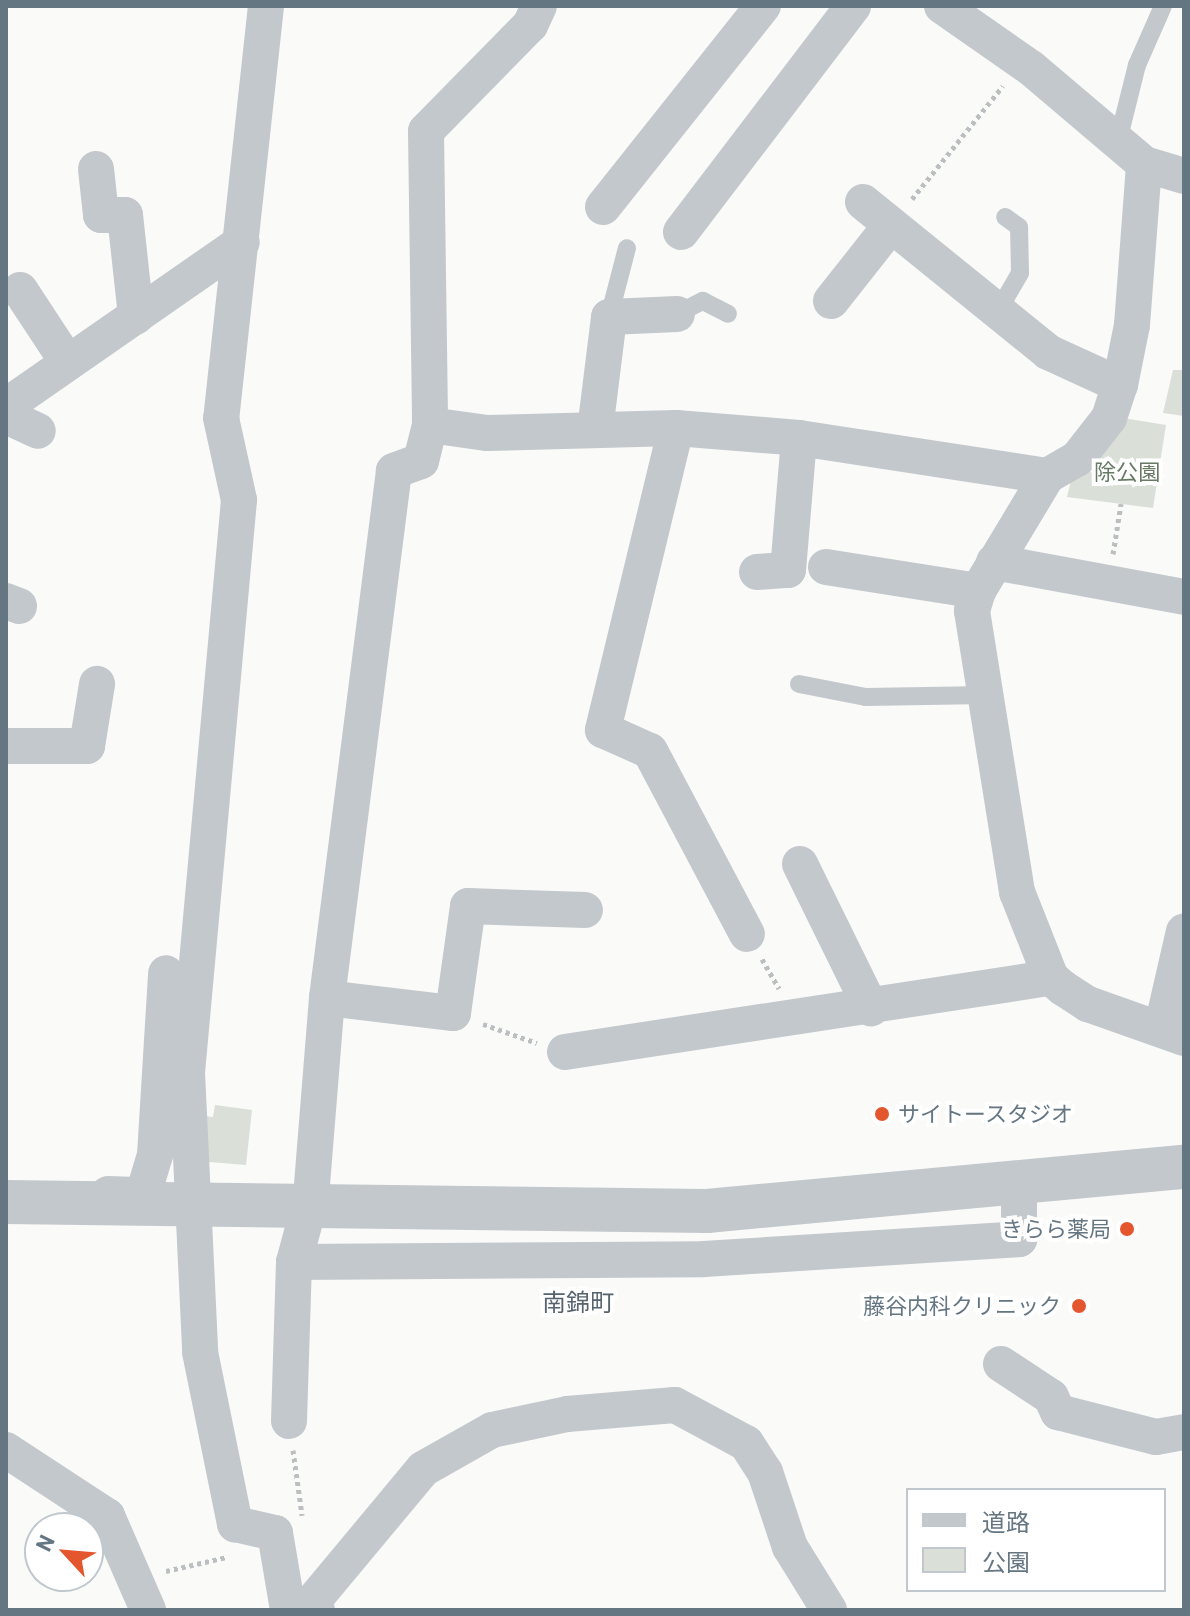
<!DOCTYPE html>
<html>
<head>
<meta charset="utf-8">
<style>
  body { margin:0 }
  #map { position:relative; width:1190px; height:1616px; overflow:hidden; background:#fafaf8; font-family:Barlow,"Noto Sans JP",sans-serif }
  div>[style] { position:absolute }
  .green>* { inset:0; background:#dadfd7 }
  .path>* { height:5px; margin-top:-2.5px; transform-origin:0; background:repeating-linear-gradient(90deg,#bbbfc2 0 4px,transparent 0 8px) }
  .service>* { height:18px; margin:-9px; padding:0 9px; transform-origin:9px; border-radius:9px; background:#c3c8cc }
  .minor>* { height:36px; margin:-18px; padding:0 18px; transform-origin:18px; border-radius:18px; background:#c3c8cc }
  .tertiary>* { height:44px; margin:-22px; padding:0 22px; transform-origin:22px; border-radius:22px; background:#c3c8cc }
  .tertiary-bridge>* { height:44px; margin:-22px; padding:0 22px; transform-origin:22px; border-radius:22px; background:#c3c8cc }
  .dots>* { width:22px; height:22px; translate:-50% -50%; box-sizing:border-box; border:4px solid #fff; border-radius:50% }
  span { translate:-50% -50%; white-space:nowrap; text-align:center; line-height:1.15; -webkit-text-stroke:8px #fff; paint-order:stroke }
  .park-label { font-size:22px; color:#687a64 }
  .poi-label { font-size:22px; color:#657683 }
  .left { translate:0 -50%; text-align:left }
  .right { translate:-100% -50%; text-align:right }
  .neighbourhood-label { font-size:24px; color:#57646e }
  .frame { position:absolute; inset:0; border:8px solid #657683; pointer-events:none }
  .legend { position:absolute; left:906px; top:1488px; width:260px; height:104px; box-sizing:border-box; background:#fff; border:2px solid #c1c8cd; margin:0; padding:10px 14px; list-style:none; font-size:24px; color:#657683 }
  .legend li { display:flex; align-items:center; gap:16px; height:40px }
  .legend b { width:40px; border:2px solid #c1c8cd }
  .north { position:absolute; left:24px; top:1512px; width:80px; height:80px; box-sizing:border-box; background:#fff; border:2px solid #c1c8cd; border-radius:50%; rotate:296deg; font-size:22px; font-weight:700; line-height:32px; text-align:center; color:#657683 }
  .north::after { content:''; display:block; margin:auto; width:28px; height:36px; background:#e4572e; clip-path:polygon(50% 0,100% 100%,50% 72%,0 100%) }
</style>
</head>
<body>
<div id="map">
  <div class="green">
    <i style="clip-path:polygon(1173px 370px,1184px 370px,1184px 416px,1163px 413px)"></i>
    <i style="clip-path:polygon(1123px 418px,1166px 425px,1153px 508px,1067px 497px,1071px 480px)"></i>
    <i style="clip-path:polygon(215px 1105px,252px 1110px,246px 1165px,198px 1161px,203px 1116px,213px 1117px)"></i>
  </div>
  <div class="path">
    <i style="left:912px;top:199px;width:145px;rotate:-51.2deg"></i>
    <i style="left:1113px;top:554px;width:51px;rotate:-80.9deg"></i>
    <i style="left:762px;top:959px;width:34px;rotate:60deg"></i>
    <i style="left:483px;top:1024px;width:57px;rotate:19.4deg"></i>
    <i style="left:293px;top:1450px;width:66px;rotate:82.1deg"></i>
    <i style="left:166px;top:1571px;width:63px;rotate:-12.9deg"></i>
  </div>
  <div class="service">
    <i style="left:1118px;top:141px;width:78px;rotate:-76deg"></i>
    <i style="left:1137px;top:65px;width:64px;rotate:-66.2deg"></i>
    <i style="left:998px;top:311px;width:44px;rotate:-59.9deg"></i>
    <i style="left:1020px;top:273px;width:46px;rotate:-91.2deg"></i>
    <i style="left:1019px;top:227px;width:17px;rotate:-144deg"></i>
    <i style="left:677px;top:314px;width:29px;rotate:-27deg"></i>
    <i style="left:703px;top:301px;width:28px;rotate:27deg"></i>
    <i style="left:609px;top:317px;width:71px;rotate:-75.4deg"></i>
    <i style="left:799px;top:684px;width:68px;rotate:11deg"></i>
    <i style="left:866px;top:697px;width:120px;rotate:-1deg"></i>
  </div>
  <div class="minor">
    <i style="left:266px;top:6px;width:414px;rotate:96.2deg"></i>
    <i style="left:221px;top:418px;width:84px;rotate:77.6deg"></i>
    <i style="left:239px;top:500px;width:574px;rotate:95.19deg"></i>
    <i style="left:187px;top:1072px;width:280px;rotate:87.3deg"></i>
    <i style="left:200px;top:1352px;width:176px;rotate:78.5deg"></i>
    <i style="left:235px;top:1524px;width:41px;rotate:12.7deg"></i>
    <i style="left:275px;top:1533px;width:78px;rotate:80.4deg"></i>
    <i style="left:539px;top:6px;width:21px;rotate:115deg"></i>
    <i style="left:530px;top:25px;width:148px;rotate:134.5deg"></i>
    <i style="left:426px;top:131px;width:294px;rotate:89.2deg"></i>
    <i style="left:430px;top:425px;width:37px;rotate:104deg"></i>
    <i style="left:421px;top:461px;width:29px;rotate:160deg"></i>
    <i style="left:394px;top:471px;width:531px;rotate:97.25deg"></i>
    <i style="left:327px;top:998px;width:127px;rotate:6.8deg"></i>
    <i style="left:453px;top:1013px;width:108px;rotate:-82deg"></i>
    <i style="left:468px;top:906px;width:117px;rotate:2deg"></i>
    <i style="left:942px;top:6px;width:108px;rotate:34.9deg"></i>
    <i style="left:1031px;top:68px;width:148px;rotate:40.3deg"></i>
    <i style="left:96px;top:169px;width:46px;rotate:83.8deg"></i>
    <i style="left:101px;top:215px;width:24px"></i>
    <i style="left:125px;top:215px;width:102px;rotate:83.8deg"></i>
    <i style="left:863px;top:202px;width:238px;rotate:39deg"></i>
    <i style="left:1048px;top:352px;width:79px;rotate:24.6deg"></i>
    <i style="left:603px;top:207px;width:257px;rotate:-51.5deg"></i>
    <i style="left:681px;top:232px;width:284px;rotate:-52.7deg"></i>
    <i style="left:20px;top:290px;width:87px;rotate:56.7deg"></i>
    <i style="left:831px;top:301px;width:97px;rotate:-51.7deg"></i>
    <i style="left:6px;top:406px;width:287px;rotate:-34.8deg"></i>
    <i style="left:6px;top:416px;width:35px;rotate:25deg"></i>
    <i style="left:430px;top:425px;width:58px;rotate:8deg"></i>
    <i style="left:487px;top:433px;width:189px;rotate:-1.5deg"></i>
    <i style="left:676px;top:428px;width:123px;rotate:4.6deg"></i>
    <i style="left:799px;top:438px;width:251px;rotate:8.7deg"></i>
    <i style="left:1047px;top:476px;width:34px;rotate:-30deg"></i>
    <i style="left:1077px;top:459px;width:52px;rotate:-52deg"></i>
    <i style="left:1109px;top:418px;width:35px;rotate:-72deg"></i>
    <i style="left:1120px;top:385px;width:61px;rotate:-78.7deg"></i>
    <i style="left:1132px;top:325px;width:161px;rotate:-85.7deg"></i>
    <i style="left:1144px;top:164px;width:42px;rotate:16.7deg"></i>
    <i style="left:676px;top:428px;width:311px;rotate:103.6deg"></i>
    <i style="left:603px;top:730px;width:51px;rotate:24.1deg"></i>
    <i style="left:650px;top:751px;width:207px;rotate:62.1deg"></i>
    <i style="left:595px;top:430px;width:114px;rotate:-82.9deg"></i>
    <i style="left:609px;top:317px;width:68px;rotate:-2.5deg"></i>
    <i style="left:1047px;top:476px;width:134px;rotate:121deg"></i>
    <i style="left:978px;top:591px;width:21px;rotate:107deg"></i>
    <i style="left:972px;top:611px;width:285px;rotate:80.9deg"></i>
    <i style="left:1017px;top:892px;width:92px;rotate:68.4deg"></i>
    <i style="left:1051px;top:978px;width:16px;rotate:40deg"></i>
    <i style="left:1063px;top:988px;width:30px;rotate:33deg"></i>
    <i style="left:1088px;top:1004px;width:102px;rotate:19.5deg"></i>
    <i style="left:994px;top:562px;width:193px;rotate:10.4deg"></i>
    <i style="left:826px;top:567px;width:154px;rotate:9deg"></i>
    <i style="left:757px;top:572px;width:31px;rotate:-4deg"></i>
    <i style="left:788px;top:570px;width:132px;rotate:-85.2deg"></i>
    <i style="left:6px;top:601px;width:14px;rotate:21deg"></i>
    <i style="left:6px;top:746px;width:81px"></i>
    <i style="left:87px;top:746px;width:63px;rotate:-80.8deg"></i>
    <i style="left:800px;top:864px;width:161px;rotate:63.8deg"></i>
    <i style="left:327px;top:998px;width:202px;rotate:94.6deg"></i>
    <i style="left:311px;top:1199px;width:65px;rotate:105.1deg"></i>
    <i style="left:294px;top:1262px;width:410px;rotate:-0.4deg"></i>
    <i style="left:704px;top:1259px;width:316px;rotate:-3.6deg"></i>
    <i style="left:1019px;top:1239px;width:56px;rotate:-90deg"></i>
    <i style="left:1162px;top:1027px;width:98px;rotate:-77.1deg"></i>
    <i style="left:565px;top:1052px;width:492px;rotate:-8.7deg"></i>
    <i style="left:108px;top:1194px;width:35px;rotate:2deg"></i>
    <i style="left:143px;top:1195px;width:42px;rotate:-73.3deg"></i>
    <i style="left:155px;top:1155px;width:182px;rotate:-86.5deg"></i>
    <i style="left:1001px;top:1364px;width:60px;rotate:33.4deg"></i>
    <i style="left:1051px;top:1397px;width:17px;rotate:65deg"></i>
    <i style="left:1058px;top:1412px;width:101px;rotate:14.3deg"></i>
    <i style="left:1156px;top:1437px;width:28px;rotate:-10deg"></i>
    <i style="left:289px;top:1421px;width:159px;rotate:-88.2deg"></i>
    <i style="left:6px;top:1450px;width:121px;rotate:33.2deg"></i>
    <i style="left:107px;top:1516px;width:103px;rotate:66.4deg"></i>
    <i style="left:317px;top:1610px;width:10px;rotate:-107deg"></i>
    <i style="left:314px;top:1600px;width:170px;rotate:-50.2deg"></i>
    <i style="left:423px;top:1469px;width:79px;rotate:-29.5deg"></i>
    <i style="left:492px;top:1430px;width:77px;rotate:-12deg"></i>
    <i style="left:567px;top:1414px;width:108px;rotate:-4.8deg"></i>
    <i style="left:675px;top:1405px;width:81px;rotate:28.2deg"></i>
    <i style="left:746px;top:1443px;width:35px;rotate:57deg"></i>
    <i style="left:765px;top:1472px;width:79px;rotate:71.6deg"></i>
    <i style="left:790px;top:1547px;width:74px;rotate:58.2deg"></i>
  </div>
  <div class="tertiary">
    <i style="left:707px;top:1211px;width:479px;rotate:-5.3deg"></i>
  </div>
  <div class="tertiary-bridge">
    <i style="left:6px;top:1202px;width:701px;rotate:0.74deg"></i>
  </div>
  <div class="dots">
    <i style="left:882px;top:1114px;background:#e4572e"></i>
    <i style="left:1127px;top:1229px;background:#e4572e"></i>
    <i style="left:1079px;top:1306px;background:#e4572e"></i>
  </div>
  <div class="park-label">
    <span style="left:1127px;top:472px">除公園</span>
  </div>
  <div class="poi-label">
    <span class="left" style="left:898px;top:1114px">サイトースタジオ</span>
    <span class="right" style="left:1111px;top:1229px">きらら薬局</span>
    <span class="right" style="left:1061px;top:1306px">藤谷内科クリニック</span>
  </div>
  <div class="neighbourhood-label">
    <span style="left:578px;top:1302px">南錦町</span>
  </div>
  <div class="frame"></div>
  <ul class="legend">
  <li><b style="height:10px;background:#c3c8cc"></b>道路</li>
  <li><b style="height:22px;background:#dadfd7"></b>公園</li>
  </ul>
  <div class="north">N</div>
</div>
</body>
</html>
